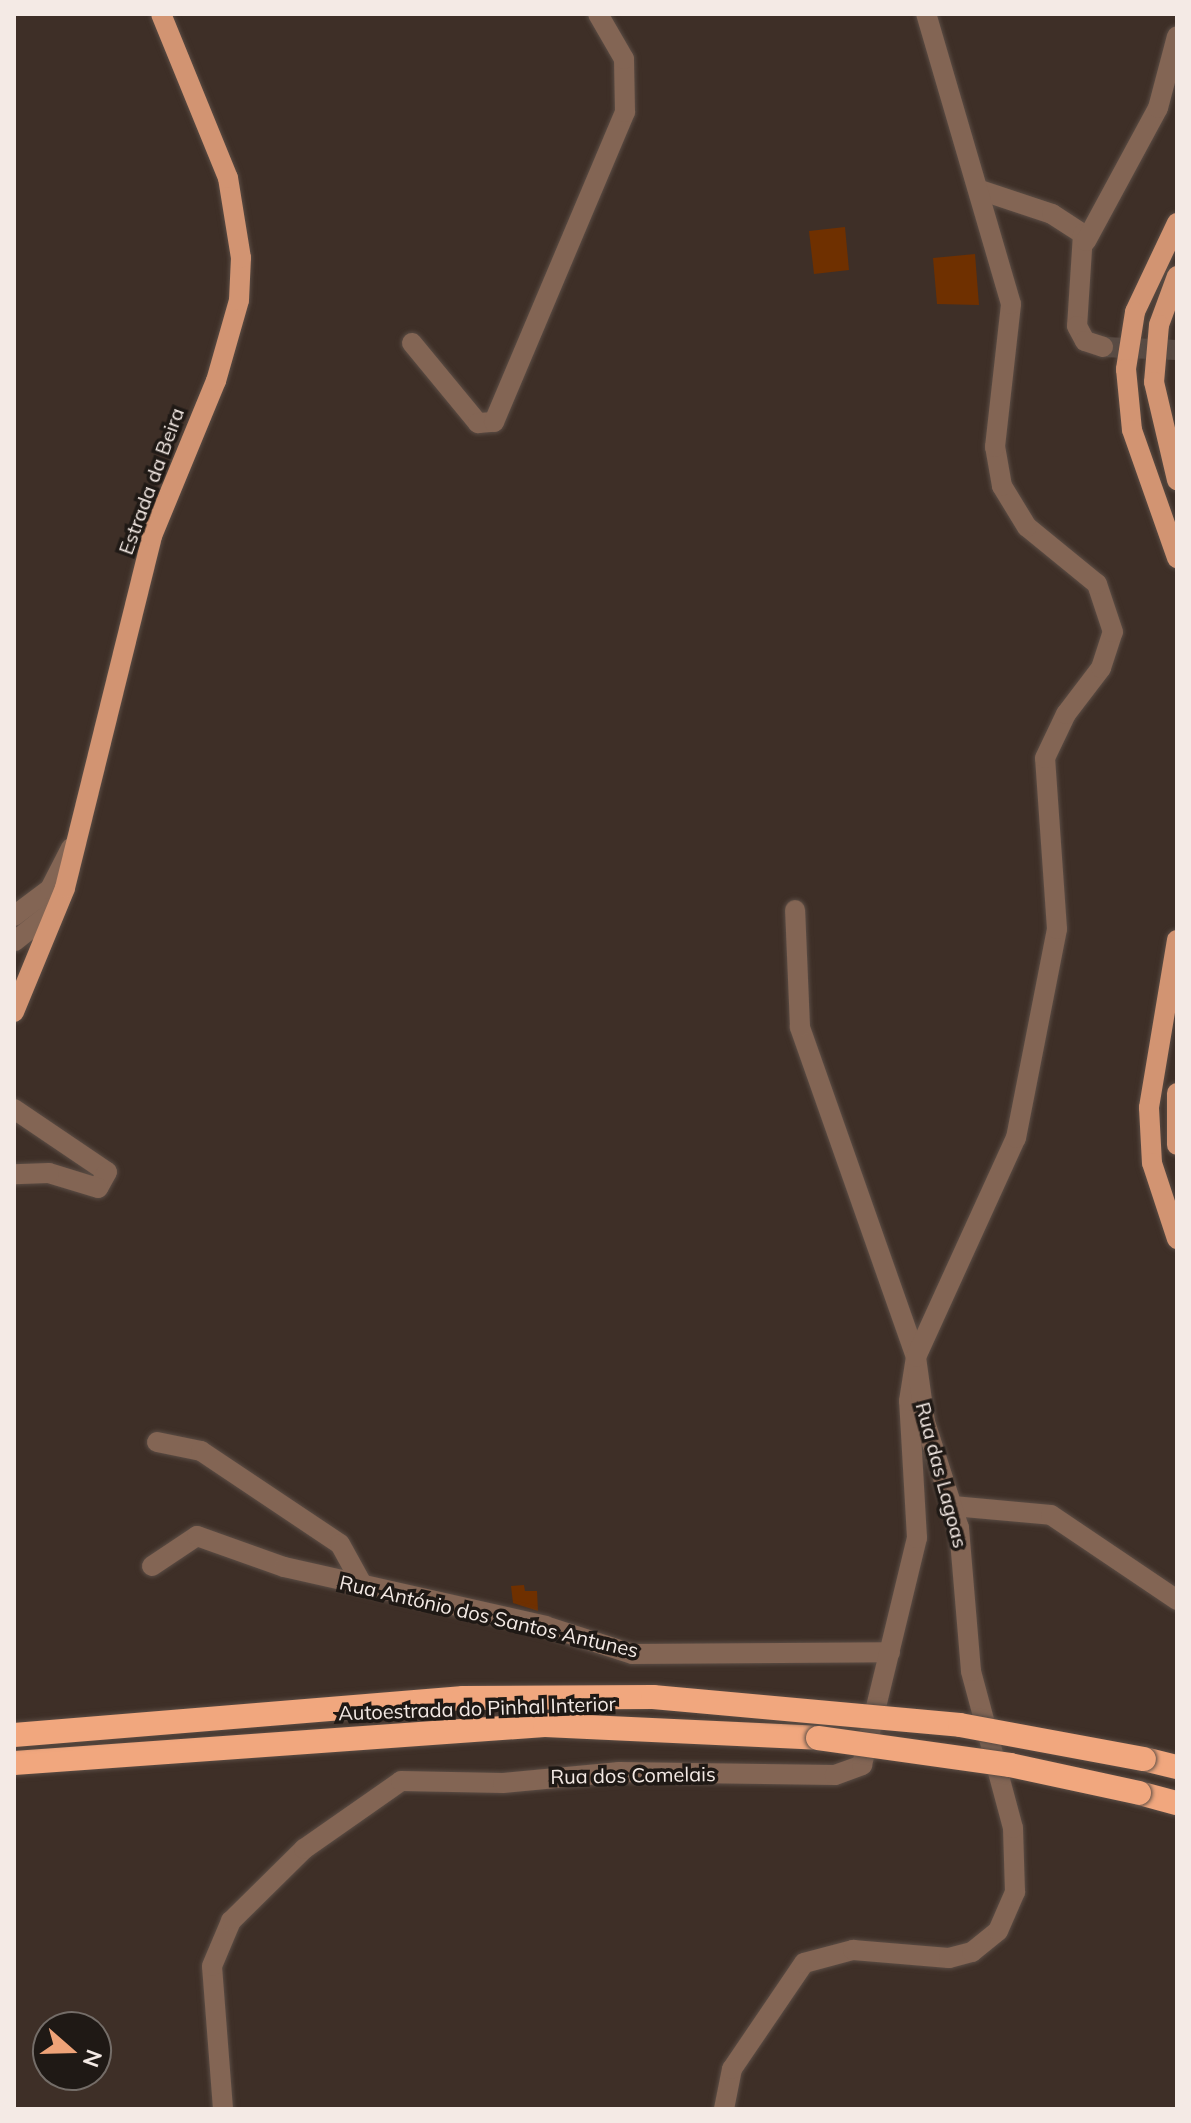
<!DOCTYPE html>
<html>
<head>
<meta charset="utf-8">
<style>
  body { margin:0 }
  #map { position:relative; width:1191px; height:2123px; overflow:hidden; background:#3e2f27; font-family:Mulish,sans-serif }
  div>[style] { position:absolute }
  .building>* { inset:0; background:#6f3000 }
  .minor-tunnel>* { height:20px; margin-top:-10px; transform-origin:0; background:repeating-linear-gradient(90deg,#594b44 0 20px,transparent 0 30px) }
  .roads { filter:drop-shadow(0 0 2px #5b4d45) drop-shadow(0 0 2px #5b4d45) }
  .minor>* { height:20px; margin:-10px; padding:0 10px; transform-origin:10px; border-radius:10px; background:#836554 }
  .tertiary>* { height:20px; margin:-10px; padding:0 10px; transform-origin:10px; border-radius:10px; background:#836554 }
  .primary>* { height:20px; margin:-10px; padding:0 10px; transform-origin:10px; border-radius:10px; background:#d29472 }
  .motorway>* { height:24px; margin:-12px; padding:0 12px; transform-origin:12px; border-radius:12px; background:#f1a77e }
  .bridges { filter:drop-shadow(0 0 2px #5b4d45) drop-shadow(0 0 2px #5b4d45) }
  .motorway-bridge>* { height:24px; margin:-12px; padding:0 12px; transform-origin:12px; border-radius:12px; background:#f1a77e }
  span { translate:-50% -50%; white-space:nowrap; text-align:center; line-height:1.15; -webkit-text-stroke:7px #1f1915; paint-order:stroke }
  .street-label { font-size:20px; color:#f4eae5 }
  .frame { position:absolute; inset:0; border:16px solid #f4eae5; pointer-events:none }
  .north { position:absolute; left:32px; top:2011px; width:80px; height:80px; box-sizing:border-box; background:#1f1915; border:2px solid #746d68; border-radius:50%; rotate:110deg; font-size:22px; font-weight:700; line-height:32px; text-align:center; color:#f4eae5 }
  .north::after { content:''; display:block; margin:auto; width:28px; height:36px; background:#efa378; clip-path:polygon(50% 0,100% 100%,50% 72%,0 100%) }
</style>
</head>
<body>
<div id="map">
  <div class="building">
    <i style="clip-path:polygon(845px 227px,849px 270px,814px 274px,809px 231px)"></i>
    <i style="clip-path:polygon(975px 254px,979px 305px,937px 304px,933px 258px)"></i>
    <i style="clip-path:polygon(524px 1585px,525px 1591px,537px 1591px,538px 1611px,513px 1603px,511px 1586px)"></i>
  </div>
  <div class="minor-tunnel">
    <i style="left:1103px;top:347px;width:74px;rotate:2.3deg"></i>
  </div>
  <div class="roads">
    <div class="minor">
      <i style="left:980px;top:190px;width:76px;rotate:18.4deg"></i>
      <i style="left:1052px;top:214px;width:37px;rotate:33deg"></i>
      <i style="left:1083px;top:234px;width:92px;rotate:93.7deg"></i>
      <i style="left:1077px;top:326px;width:17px;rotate:62deg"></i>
      <i style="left:1085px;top:341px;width:19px;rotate:18deg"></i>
      <i style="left:1086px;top:241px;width:151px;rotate:-61.6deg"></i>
      <i style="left:1158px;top:108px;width:74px;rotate:-75.2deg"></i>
      <i style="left:412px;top:343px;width:104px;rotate:50.5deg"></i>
      <i style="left:478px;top:423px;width:16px;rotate:-4deg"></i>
      <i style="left:494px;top:422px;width:337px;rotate:-67.1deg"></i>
      <i style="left:625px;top:112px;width:53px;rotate:-91.1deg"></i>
      <i style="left:624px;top:59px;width:52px;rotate:-120deg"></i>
      <i style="left:14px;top:916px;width:45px;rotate:-36.9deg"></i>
      <i style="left:50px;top:889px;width:46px;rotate:-62.9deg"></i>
      <i style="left:14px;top:1109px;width:112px;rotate:34.1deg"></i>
      <i style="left:107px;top:1172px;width:18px;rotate:119deg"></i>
      <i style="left:98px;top:1188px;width:51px;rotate:-163deg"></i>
      <i style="left:49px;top:1173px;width:35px;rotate:178deg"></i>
      <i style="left:157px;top:1442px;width:45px;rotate:11.6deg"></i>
      <i style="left:201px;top:1451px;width:167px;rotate:33.8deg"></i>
      <i style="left:340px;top:1544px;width:46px;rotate:61.2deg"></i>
      <i style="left:953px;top:1506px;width:98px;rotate:5.2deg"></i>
      <i style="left:1051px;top:1515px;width:152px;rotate:34deg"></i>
      <i style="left:152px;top:1566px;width:54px;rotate:-33.7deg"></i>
      <i style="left:197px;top:1536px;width:92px;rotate:19.6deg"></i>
      <i style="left:284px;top:1567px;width:268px;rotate:12.7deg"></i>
      <i style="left:545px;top:1626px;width:91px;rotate:17.8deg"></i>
      <i style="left:632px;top:1654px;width:258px;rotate:-0.4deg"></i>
      <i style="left:223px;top:2109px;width:143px;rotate:-94.4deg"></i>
      <i style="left:212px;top:1966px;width:49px;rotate:-67.1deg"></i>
      <i style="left:231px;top:1921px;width:103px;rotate:-44.6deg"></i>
      <i style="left:304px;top:1849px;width:118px;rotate:-35deg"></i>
      <i style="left:401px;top:1781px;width:102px;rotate:1.1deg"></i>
      <i style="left:503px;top:1783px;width:117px;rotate:-5.4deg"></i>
      <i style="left:619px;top:1772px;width:216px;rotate:0.8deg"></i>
      <i style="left:835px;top:1775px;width:29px;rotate:-20deg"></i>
      <i style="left:862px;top:1765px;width:234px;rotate:-76.4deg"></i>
      <i style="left:917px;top:1538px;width:137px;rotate:-93.3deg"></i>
      <i style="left:909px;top:1401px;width:45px;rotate:-81deg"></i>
      <i style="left:916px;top:1357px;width:350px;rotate:-109.4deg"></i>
      <i style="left:800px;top:1027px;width:117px;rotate:-92.4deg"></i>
    </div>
    <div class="tertiary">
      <i style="left:15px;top:941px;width:50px;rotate:-38.5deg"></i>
      <i style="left:724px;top:2109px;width:41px;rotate:-78.7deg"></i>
      <i style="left:732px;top:2069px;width:128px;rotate:-55.8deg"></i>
      <i style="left:804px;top:1963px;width:51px;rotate:-14.9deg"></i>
      <i style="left:853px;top:1950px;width:96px;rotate:4.8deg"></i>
      <i style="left:949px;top:1958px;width:24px;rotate:-15deg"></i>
      <i style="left:972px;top:1952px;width:33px;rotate:-39deg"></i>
      <i style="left:998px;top:1931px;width:43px;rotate:-66.4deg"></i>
      <i style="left:1015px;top:1892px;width:64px;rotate:-91.8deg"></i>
      <i style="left:1013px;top:1828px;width:163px;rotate:-105deg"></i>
      <i style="left:971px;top:1671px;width:144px;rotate:-94.8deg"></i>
      <i style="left:959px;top:1528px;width:111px;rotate:-107.8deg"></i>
      <i style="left:925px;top:1422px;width:66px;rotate:-97.9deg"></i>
      <i style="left:916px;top:1357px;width:241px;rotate:-65.5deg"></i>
      <i style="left:1016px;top:1138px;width:213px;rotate:-78.9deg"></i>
      <i style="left:1057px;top:929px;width:171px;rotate:-94deg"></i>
      <i style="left:1045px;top:758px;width:49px;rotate:-64.5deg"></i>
      <i style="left:1066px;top:714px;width:58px;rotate:-52.7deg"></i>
      <i style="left:1101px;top:668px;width:38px;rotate:-72deg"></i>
      <i style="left:1113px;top:632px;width:51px;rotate:-108.4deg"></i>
      <i style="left:1097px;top:584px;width:90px;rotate:-140.8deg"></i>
      <i style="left:1027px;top:527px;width:48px;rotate:-121.4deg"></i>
      <i style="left:1002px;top:486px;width:40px;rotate:-100deg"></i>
      <i style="left:995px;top:447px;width:144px;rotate:-83.6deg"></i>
      <i style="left:1011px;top:304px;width:302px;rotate:-106.3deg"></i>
    </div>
    <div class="primary">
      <i style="left:1177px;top:223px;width:98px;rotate:115.3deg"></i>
      <i style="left:1135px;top:312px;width:58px;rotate:99deg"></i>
      <i style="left:1126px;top:369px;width:61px;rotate:84.4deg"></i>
      <i style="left:1132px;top:430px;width:136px;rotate:70.6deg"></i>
      <i style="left:1177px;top:276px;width:52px;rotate:110.2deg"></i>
      <i style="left:1159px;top:325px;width:57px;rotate:95deg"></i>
      <i style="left:1154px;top:382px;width:101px;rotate:76.8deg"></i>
      <i style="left:1177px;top:940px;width:170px;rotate:99.5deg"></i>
      <i style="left:1149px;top:1108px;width:55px;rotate:86.9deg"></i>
      <i style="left:1152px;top:1163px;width:80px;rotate:71.8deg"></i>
      <i style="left:14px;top:1012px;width:134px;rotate:-67.6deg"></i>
      <i style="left:65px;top:888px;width:363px;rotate:-76.1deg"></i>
      <i style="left:152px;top:536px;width:168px;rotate:-67.6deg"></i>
      <i style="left:216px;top:381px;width:84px;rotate:-74.1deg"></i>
      <i style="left:239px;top:300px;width:42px;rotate:-87.3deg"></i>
      <i style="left:241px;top:258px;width:81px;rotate:-99.2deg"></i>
      <i style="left:228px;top:178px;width:177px;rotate:-112.2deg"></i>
      <i style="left:1177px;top:1093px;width:52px;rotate:90deg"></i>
    </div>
    <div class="motorway">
      <i style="left:1144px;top:1759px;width:34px;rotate:14deg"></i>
      <i style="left:14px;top:1763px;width:532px;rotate:-4.09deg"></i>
      <i style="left:545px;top:1725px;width:273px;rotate:2.7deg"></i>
      <i style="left:1139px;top:1793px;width:39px;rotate:15deg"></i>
    </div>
  </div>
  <div class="bridges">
    <div class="motorway-bridge">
      <i style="left:14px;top:1735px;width:451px;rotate:-4.7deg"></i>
      <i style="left:463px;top:1698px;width:190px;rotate:-0.3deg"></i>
      <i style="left:653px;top:1697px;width:308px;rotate:5.2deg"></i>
      <i style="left:960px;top:1725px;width:187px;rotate:10.5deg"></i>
      <i style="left:818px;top:1738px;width:194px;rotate:8deg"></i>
      <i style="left:1010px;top:1765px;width:132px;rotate:12.2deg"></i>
    </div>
  </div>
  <div class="street-label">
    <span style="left:151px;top:481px;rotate:-70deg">Estrada da Beira</span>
    <span style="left:942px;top:1475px;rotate:75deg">Rua das Lagoas</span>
    <span style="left:489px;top:1616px;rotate:13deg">Rua António dos Santos Antunes</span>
    <span style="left:477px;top:1708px;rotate:-2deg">Autoestrada do Pinhal Interior</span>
    <span style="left:633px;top:1775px;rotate:-1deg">Rua dos Comelais</span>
  </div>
  <div class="frame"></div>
  <div class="north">N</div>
</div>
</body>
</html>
